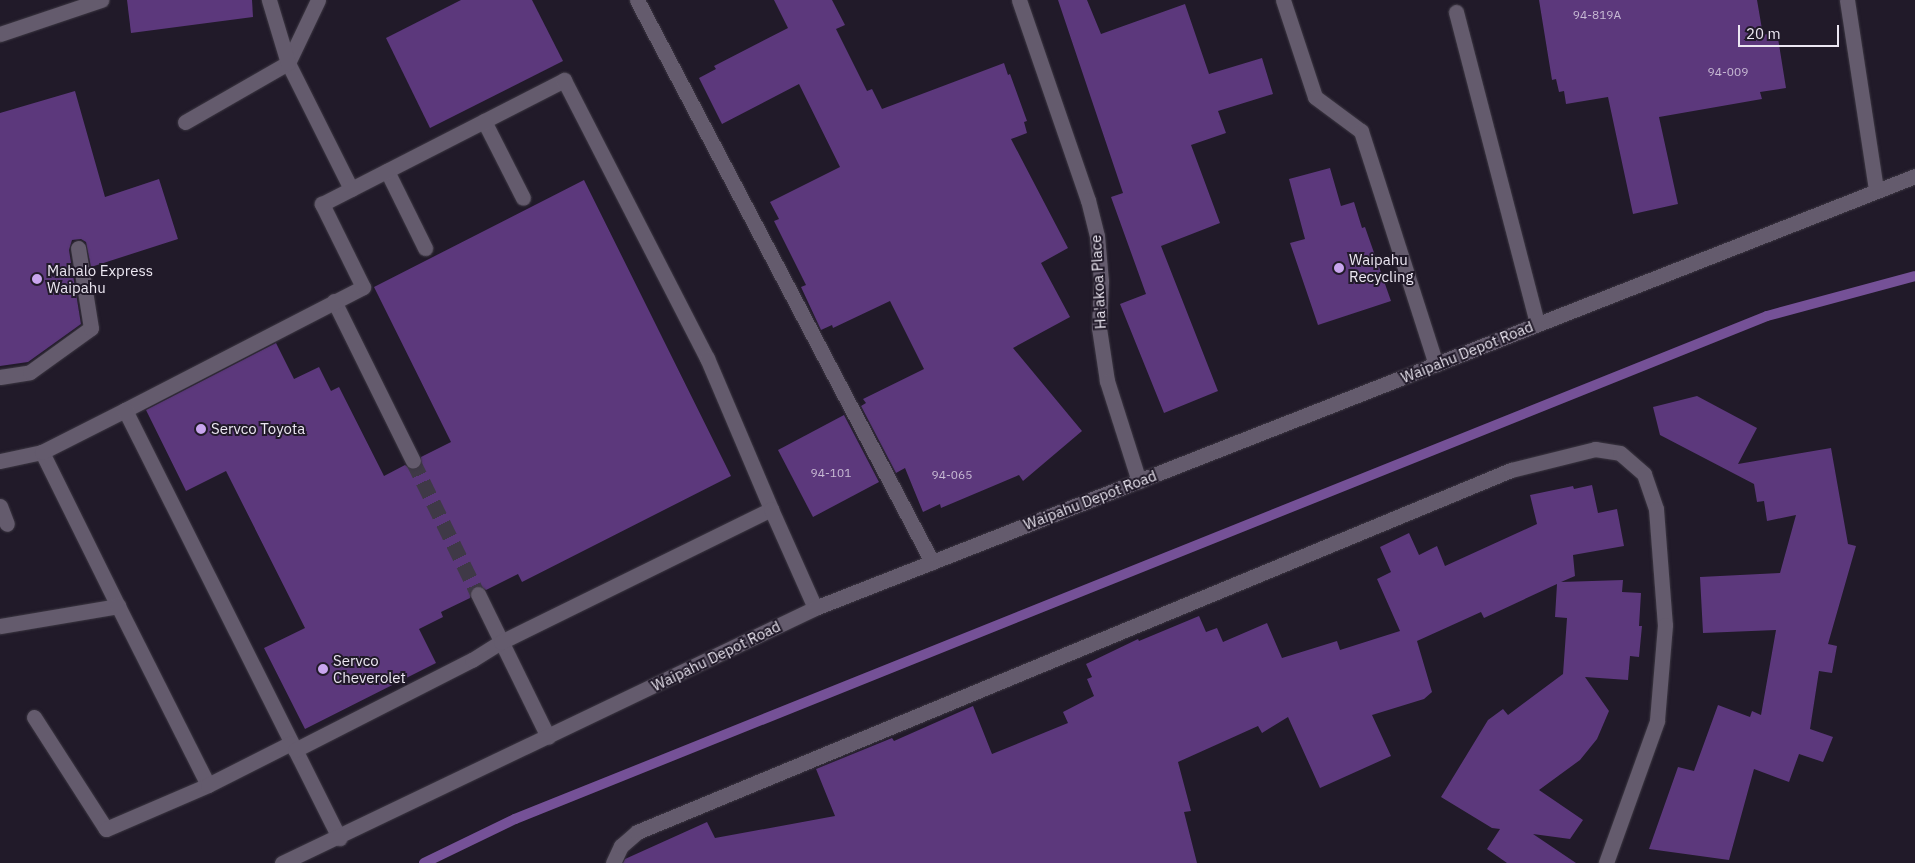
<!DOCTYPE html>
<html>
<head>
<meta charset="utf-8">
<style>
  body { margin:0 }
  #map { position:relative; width:1915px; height:863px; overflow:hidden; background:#211a29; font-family:"IBM Plex Sans",sans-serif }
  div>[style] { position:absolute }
  .stream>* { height:10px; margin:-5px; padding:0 5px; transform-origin:5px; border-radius:5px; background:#755197 }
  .building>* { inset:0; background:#5c387c }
  .minor-tunnel>* { height:15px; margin-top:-7.5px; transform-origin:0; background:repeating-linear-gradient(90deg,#3f3947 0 15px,transparent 0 23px) }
  .roads { filter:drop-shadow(0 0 1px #3c3742) drop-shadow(0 0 1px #3c3742) }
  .minor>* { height:15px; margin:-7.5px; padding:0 7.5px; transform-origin:7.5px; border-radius:7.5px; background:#645b6d }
  .dots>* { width:14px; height:14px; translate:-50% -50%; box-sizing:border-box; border:2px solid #211a29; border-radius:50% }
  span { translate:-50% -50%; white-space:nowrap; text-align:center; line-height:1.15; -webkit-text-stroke:4px #211a29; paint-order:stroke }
  .number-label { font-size:12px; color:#c8bbd4 }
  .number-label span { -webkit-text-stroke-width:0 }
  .poi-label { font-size:15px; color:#ece7f2 }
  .left { translate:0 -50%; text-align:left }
  .street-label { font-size:15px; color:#ece7f2 }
  .scale { position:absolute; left:1738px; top:25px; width:101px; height:22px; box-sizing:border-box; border:2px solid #ece7f2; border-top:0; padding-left:6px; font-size:15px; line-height:18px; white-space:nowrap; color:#ece7f2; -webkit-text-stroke:4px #211a29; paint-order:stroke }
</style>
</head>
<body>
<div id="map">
  <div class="stream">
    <i style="left:424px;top:863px;width:101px;rotate:-25.8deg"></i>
    <i style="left:515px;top:819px;width:1349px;rotate:-21.89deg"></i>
    <i style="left:1767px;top:316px;width:153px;rotate:-15.1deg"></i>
  </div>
  <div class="building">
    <i style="clip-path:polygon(127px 0,252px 0,253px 17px,131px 33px)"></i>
    <i style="clip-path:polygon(461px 0,532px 0,563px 61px,430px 128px,386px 38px)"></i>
    <i style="clip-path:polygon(774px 0,832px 0,845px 25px,836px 29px,867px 91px,872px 89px,882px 109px,1004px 63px,1008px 75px,1010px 74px,1027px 121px,1024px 122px,1027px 133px,1011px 139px,1068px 248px,1041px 263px,1070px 317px,1013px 348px,1082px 431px,1023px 481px,1019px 475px,941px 508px,940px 504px,923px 512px,905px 468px,896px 473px,861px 406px,866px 403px,863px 399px,924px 369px,890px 301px,833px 328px,832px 325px,821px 330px,801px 287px,806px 285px,774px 221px,779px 219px,770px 202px,840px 167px,799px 84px,722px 124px,699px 78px,716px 69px,714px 66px,788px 28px)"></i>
    <i style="clip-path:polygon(1058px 0,1087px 0,1101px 34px,1185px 4px,1209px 74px,1262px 58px,1273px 94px,1218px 111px,1226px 133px,1191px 145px,1220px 223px,1161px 246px,1218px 391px,1164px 413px,1120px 304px,1146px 294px,1111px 197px,1123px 193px)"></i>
    <i style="clip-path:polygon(1539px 0,1757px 0,1763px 35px,1777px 32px,1786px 88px,1760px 92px,1762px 99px,1659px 117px,1678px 204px,1633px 214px,1608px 97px,1566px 104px,1564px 91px,1559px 92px,1556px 79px,1552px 80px)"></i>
    <i style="clip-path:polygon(75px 91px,105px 197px,159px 179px,178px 239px,91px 267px,86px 242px,81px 239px,72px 240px,69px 250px,81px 324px,28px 362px,0 366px,0 113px)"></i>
    <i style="clip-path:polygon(1330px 168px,1341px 206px,1354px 202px,1362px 228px,1365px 227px,1391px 301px,1318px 325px,1290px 243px,1305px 239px,1289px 179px)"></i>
    <i style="clip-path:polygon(584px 180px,731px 476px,522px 582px,518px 574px,486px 590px,479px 585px,473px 586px,470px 598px,441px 612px,443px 617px,419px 629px,436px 663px,305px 729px,264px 648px,305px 628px,226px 471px,186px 491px,146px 410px,276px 343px,294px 379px,319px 367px,331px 391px,339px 387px,384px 476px,405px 465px,412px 470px,418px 469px,421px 457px,451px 442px,374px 287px)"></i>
    <i style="clip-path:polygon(1697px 396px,1757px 428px,1738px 464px,1831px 448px,1848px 544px,1856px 546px,1828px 644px,1837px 646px,1832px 673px,1819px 671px,1810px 729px,1833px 737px,1823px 762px,1799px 754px,1789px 782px,1754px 769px,1729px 860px,1649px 849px,1678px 767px,1694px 771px,1718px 705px,1750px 717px,1752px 711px,1761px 715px,1776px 630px,1703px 633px,1700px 577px,1780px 573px,1796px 515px,1767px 521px,1764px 501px,1757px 502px,1754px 484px,1660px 435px,1653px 407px)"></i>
    <i style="clip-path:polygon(844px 415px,879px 482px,813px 517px,778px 450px)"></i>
    <i style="clip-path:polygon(1592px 485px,1598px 513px,1617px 509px,1624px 546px,1573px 555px,1575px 576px,1561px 582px,1623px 580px,1622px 592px,1641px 593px,1639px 626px,1642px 626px,1639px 657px,1630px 656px,1628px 680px,1585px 677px,1609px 711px,1597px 739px,1580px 760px,1539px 790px,1583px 820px,1570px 839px,1533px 834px,1576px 863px,1507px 863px,1487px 849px,1500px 829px,1492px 828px,1441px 797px,1488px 720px,1503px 709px,1508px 715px,1563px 674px,1567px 618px,1555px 617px,1557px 584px,1484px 618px,1481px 612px,1417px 641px,1432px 692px,1424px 699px,1372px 715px,1391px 756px,1320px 788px,1288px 717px,1262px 733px,1258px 726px,1178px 762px,1191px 811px,1184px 812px,1197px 863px,623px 863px,625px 859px,707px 822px,715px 838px,835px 816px,816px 769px,892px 738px,894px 741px,973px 706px,992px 754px,1068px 723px,1063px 712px,1094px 696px,1087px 679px,1092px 677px,1086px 664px,1138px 639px,1139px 641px,1199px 616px,1206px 632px,1217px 628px,1223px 642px,1267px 623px,1282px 658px,1337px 641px,1340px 650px,1400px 631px,1377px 579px,1391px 572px,1380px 547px,1409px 533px,1419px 555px,1437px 546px,1445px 566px,1537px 524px,1530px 495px,1573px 486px,1574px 489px)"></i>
  </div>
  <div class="minor-tunnel">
    <i style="left:413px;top:461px;width:148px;rotate:64deg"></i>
  </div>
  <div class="roads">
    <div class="minor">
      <i style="left:318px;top:0;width:70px;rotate:115.5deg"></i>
      <i style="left:288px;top:63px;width:141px;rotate:63.4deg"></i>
      <i style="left:637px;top:0;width:635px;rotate:62.3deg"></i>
      <i style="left:1019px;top:0;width:212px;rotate:71deg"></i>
      <i style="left:1088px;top:200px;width:37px;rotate:76deg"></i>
      <i style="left:1097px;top:236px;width:45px;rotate:84.9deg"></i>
      <i style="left:1101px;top:281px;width:47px;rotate:92.4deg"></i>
      <i style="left:1099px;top:328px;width:54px;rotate:81.4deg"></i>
      <i style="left:1107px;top:381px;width:105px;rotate:72.3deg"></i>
      <i style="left:1283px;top:0;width:102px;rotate:71.7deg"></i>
      <i style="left:1315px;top:97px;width:57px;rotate:36.5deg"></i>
      <i style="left:1361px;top:131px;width:245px;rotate:72.2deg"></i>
      <i style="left:1847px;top:0;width:192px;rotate:81.3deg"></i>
      <i style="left:1456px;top:12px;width:322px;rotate:75.4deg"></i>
      <i style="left:0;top:34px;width:107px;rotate:-18.6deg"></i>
      <i style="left:484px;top:121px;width:86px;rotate:63.1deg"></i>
      <i style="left:185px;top:122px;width:119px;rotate:-29.8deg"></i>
      <i style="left:288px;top:63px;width:66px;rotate:-106.8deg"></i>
      <i style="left:387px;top:171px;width:86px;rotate:63.7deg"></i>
      <i style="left:334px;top:301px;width:178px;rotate:63.7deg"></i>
      <i style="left:0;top:377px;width:30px;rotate:-9deg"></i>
      <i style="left:30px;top:372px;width:75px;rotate:-35.8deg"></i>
      <i style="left:91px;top:328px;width:81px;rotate:-99.2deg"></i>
      <i style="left:125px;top:410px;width:268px;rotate:-27.3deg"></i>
      <i style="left:363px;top:287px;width:93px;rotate:-116.3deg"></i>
      <i style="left:322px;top:204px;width:272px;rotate:-27.1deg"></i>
      <i style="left:564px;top:80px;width:313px;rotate:62.8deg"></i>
      <i style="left:707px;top:358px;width:164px;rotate:67deg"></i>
      <i style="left:0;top:461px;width:43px;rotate:-12.1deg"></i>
      <i style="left:0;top:506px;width:19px;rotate:69deg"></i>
      <i style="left:478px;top:594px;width:159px;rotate:63.9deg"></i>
      <i style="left:118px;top:606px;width:172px;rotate:-116.3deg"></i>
      <i style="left:42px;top:452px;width:93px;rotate:-26.8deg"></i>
      <i style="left:125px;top:410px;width:479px;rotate:63.4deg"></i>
      <i style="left:0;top:626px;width:120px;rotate:-9.6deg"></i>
      <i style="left:118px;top:606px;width:200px;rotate:63.3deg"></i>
      <i style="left:34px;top:717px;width:133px;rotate:57.3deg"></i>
      <i style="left:106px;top:829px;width:111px;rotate:-23.3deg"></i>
      <i style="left:208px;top:785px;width:93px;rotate:-26.8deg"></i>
      <i style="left:295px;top:750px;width:199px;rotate:-27deg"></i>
      <i style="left:472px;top:660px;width:34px;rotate:-32deg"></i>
      <i style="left:501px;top:642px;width:301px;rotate:-26.2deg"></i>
      <i style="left:771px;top:509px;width:108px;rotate:66deg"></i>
      <i style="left:282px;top:863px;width:591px;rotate:-25.57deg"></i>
      <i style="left:815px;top:608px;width:1182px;rotate:-21.44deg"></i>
      <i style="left:613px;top:863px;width:19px;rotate:-65deg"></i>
      <i style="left:621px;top:846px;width:21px;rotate:-41deg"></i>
      <i style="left:637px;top:832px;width:946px;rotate:-22.5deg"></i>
      <i style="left:1511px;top:470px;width:87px;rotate:-14deg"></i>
      <i style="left:1595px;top:449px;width:25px;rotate:9deg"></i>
      <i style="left:1620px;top:453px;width:32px;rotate:41deg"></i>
      <i style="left:1644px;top:474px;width:37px;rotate:71deg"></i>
      <i style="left:1656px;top:509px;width:116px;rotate:85.6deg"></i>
      <i style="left:1665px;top:625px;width:96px;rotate:94.8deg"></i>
      <i style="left:1657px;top:721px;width:151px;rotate:109.8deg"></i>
    </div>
  </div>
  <div class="dots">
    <i style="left:1339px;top:268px;background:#c9a5ee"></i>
    <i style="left:37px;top:279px;background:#c9a5ee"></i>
    <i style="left:201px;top:429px;background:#c9a5ee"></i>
    <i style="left:323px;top:669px;background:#c9a5ee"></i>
  </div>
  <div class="number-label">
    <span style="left:1597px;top:15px">94-819A</span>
    <span style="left:1728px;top:72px">94-009</span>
    <span style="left:831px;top:473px">94-101</span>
    <span style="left:952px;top:475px">94-065</span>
  </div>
  <div class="poi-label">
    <span class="left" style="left:1349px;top:268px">Waipahu<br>Recycling</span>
    <span class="left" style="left:47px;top:279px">Mahalo Express<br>Waipahu</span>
    <span class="left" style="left:211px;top:429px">Servco Toyota</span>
    <span class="left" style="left:333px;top:669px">Servco<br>Cheverolet</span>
  </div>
  <div class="street-label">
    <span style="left:1098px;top:282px;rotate:-93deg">Ha'akoa Place</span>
    <span style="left:1467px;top:352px;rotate:-22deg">Waipahu Depot Road</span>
    <span style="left:1090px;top:500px;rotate:-21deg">Waipahu Depot Road</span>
    <span style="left:716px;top:656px;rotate:-26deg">Waipahu Depot Road</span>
  </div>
  <div class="scale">20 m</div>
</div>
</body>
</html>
